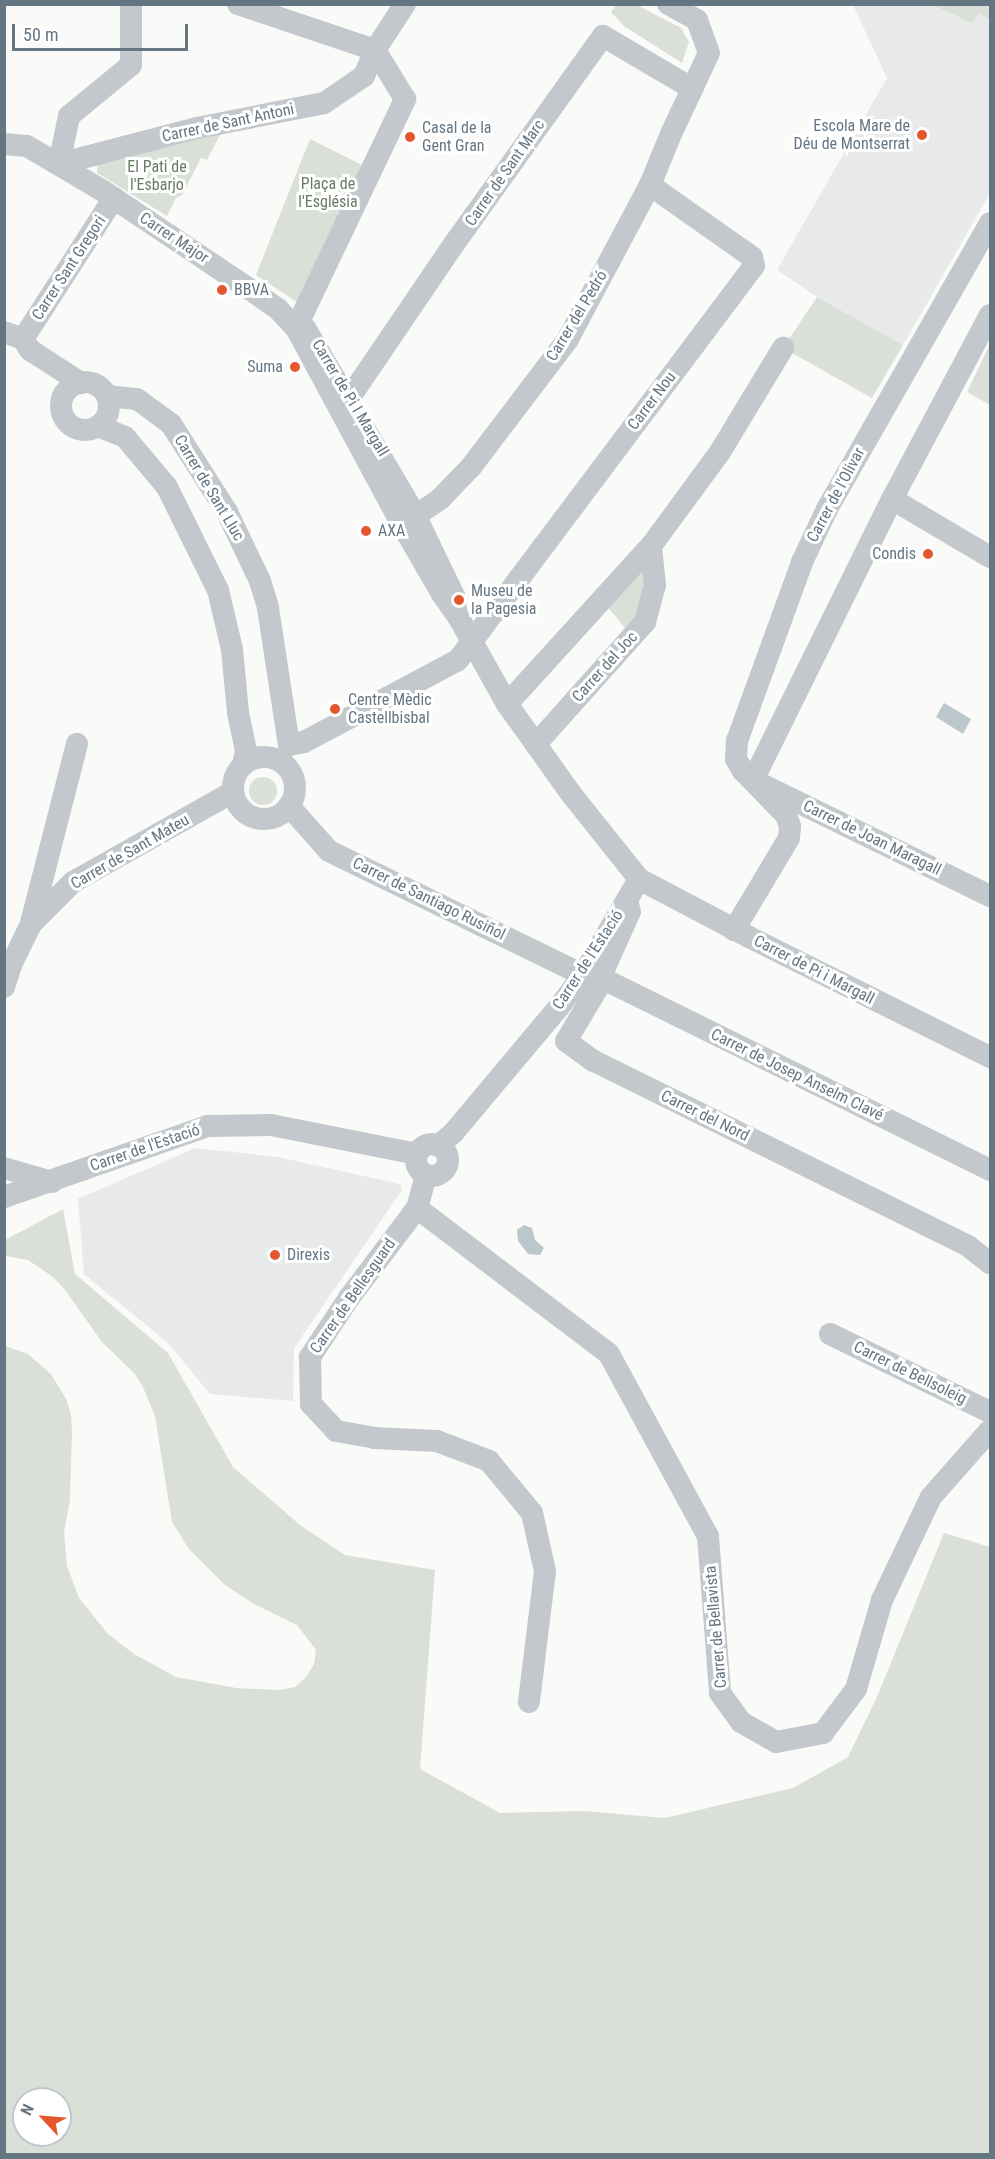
<!DOCTYPE html>
<html>
<head>
<meta charset="utf-8">
<style>
  body { margin:0 }
  #map { position:relative; width:995px; height:2159px; overflow:hidden; background:#fafaf8; font-family:"Roboto Condensed",sans-serif }
  div>[style] { position:absolute }
  .built>* { inset:0; background:#e8e9e9 }
  .green>* { inset:0; background:#dadfd7 }
  .round { border-radius:50% }
  .water>* { inset:0; background:#bbc7cb }
  .pedestrian>* { height:16px; margin:-8px; padding:0 8px; transform-origin:8px; border-radius:8px; background:#c3c8cc }
  .minor>* { height:22px; margin:-11px; padding:0 11px; transform-origin:11px; border-radius:11px; background:#c3c8cc }
  .minor>.ring { margin:-11px; padding:0; box-sizing:content-box; background:none; border:22px solid #c3c8cc; border-radius:50% }
  .dots>* { width:16px; height:16px; translate:-50% -50%; box-sizing:border-box; border:3px solid #fff; border-radius:50% }
  span { translate:-50% -50%; white-space:nowrap; text-align:center; line-height:1.15; -webkit-text-stroke:6px #fff; paint-order:stroke }
  .street-label { font-size:16px; color:#657683 }
  .poi-label { font-size:16px; color:#657683 }
  .right { translate:-100% -50%; text-align:right }
  .left { translate:0 -50%; text-align:left }
  .park-label { font-size:16px; color:#687a64 }
  .frame { position:absolute; inset:0; border:6px solid #657683; pointer-events:none }
  .north { position:absolute; left:12px; top:2087px; width:60px; height:60px; box-sizing:border-box; background:#fff; border:2px solid #c1c8cd; border-radius:50%; rotate:296deg; font-size:16px; font-weight:700; line-height:24px; text-align:center; color:#657683 }
  .north::after { content:''; display:block; margin:auto; width:21px; height:27px; background:#e4572e; clip-path:polygon(50% 0,100% 100%,50% 72%,0 100%) }
  .scale { position:absolute; left:12px; top:24px; width:176px; height:27px; box-sizing:border-box; border:3px solid #657683; border-top:0; padding-left:8px; font-size:18px; line-height:21px; white-space:nowrap; color:#657683; -webkit-text-stroke:4px #fff; paint-order:stroke }
</style>
</head>
<body>
<div id="map">
  <div class="built">
    <i style="clip-path:polygon(853px 5px,990px 5px,990px 193px,903px 345px,817px 297px,777px 270px,887px 78px)"></i>
    <i style="clip-path:polygon(195px 1148px,278px 1157px,400px 1184px,402px 1190px,294px 1348px,293px 1401px,210px 1394px,168px 1343px,84px 1274px,78px 1199px)"></i>
  </div>
  <div class="green">
    <i style="clip-path:polygon(616px 5px,637px 5px,681px 28px,689px 42px,682px 63px,624px 26px,611px 12px)"></i>
    <i style="clip-path:polygon(933px 5px,984px 5px,990px 7px,990px 19px,978px 13px,972px 23px)"></i>
    <i style="clip-path:polygon(221px 133px,207px 160px,201px 158px,182px 195px,176px 198px,167px 216px,97px 173px,98px 162px)"></i>
    <i style="clip-path:polygon(310px 139px,378px 173px,313px 313px,256px 275px)"></i>
    <i style="clip-path:polygon(817px 297px,903px 345px,872px 398px,783px 348px)"></i>
    <i style="clip-path:polygon(990px 344px,990px 405px,967px 392px)"></i>
    <i style="clip-path:polygon(649px 555px,651px 585px,629px 633px,607px 606px)"></i>
    <i class="round" style="left:249px;top:777px;width:28px;height:28px"></i>
    <i style="clip-path:polygon(evenodd,63px 1209px,75px 1274px,168px 1353px,233px 1467px,300px 1525px,345px 1555px,435px 1570px,420px 1769px,500px 1813px,584px 1811px,665px 1818px,793px 1788px,848px 1757px,877px 1697px,944px 1533px,990px 1547px,990px 2154px,5px 2154px,5px 1346px,28px 1354px,51px 1374px,66px 1399px,71px 1414px,72px 1431px,70px 1500px,64px 1532px,67px 1566px,79px 1598px,108px 1634px,134px 1654px,176px 1677px,236px 1688px,280px 1690px,295px 1687px,307px 1676px,314px 1664px,316px 1650px,297px 1625px,254px 1604px,225px 1585px,189px 1549px,172px 1522px,155px 1416px,143px 1387px,135px 1374px,102px 1342px,65px 1290px,53px 1277px,28px 1260px,5px 1256px,5px 1240px,63px 1209px,24px 2099px,60px 2099px,60px 2135px,24px 2135px,24px 2099px)"></i>
  </div>
  <div class="water">
    <i style="clip-path:polygon(944px 703px,971px 719px,963px 734px,936px 717px)"></i>
    <i style="clip-path:polygon(524px 1225px,532px 1228px,535px 1240px,544px 1248px,540px 1255px,528px 1254px,518px 1241px,517px 1230px)"></i>
  </div>
  <div class="pedestrian">
    <i style="left:296px;top:328px;width:12px;rotate:-5deg"></i>
    <i style="left:308px;top:327px;width:217px;rotate:59.5deg"></i>
    <i style="left:418px;top:514px;width:90px;rotate:64.3deg"></i>
    <i style="left:457px;top:595px;width:22px;rotate:82deg"></i>
    <i style="left:603px;top:979px;width:73px;rotate:-65.9deg"></i>
    <i style="left:633px;top:912px;width:17px;rotate:-103deg"></i>
  </div>
  <div class="minor">
    <i style="left:238px;top:4px;width:145px;rotate:18.6deg"></i>
    <i style="left:4px;top:144px;width:23px;rotate:5deg"></i>
    <i style="left:27px;top:146px;width:88px;rotate:30.6deg"></i>
    <i style="left:103px;top:191px;width:174px;rotate:33.8deg"></i>
    <i style="left:248px;top:288px;width:37px;rotate:35deg"></i>
    <i style="left:278px;top:309px;width:26px;rotate:47deg"></i>
    <i style="left:296px;top:328px;width:221px;rotate:61.7deg"></i>
    <i style="left:401px;top:523px;width:82px;rotate:60deg"></i>
    <i style="left:442px;top:594px;width:32px;rotate:55deg"></i>
    <i style="left:460px;top:620px;width:96px;rotate:60.8deg"></i>
    <i style="left:507px;top:704px;width:112px;rotate:54.5deg"></i>
    <i style="left:572px;top:795px;width:107px;rotate:51.4deg"></i>
    <i style="left:639px;top:879px;width:124px;rotate:27.8deg"></i>
    <i style="left:749px;top:937px;width:269px;rotate:26.5deg"></i>
    <i style="left:59px;top:164px;width:143px;rotate:-14.6deg"></i>
    <i style="left:197px;top:128px;width:129px;rotate:-11.1deg"></i>
    <i style="left:324px;top:103px;width:48px;rotate:-34deg"></i>
    <i style="left:364px;top:76px;width:28px;rotate:-67deg"></i>
    <i style="left:375px;top:50px;width:55px;rotate:-56.9deg"></i>
    <i style="left:59px;top:164px;width:49px;rotate:-78.2deg"></i>
    <i style="left:69px;top:116px;width:80px;rotate:-39.4deg"></i>
    <i style="left:131px;top:65px;width:61px;rotate:-90deg"></i>
    <i style="left:990px;top:315px;width:208px;rotate:118deg"></i>
    <i style="left:892px;top:499px;width:313px;rotate:116.3deg"></i>
    <i style="left:753px;top:780px;width:264px;rotate:26.1deg"></i>
    <i style="left:296px;top:328px;width:254px;rotate:-64.5deg"></i>
    <i style="left:405px;top:99px;width:57px;rotate:-121.5deg"></i>
    <i style="left:4px;top:332px;width:20px;rotate:20deg"></i>
    <i style="left:23px;top:339px;width:13px;rotate:58deg"></i>
    <i style="left:30px;top:350px;width:61px;rotate:32.9deg"></i>
    <i style="left:23px;top:339px;width:168px;rotate:-57.2deg"></i>
    <i class="ring" style="left:61px;top:382px;width:26px;height:26px"></i>
    <i style="left:107px;top:396px;width:30px;rotate:6deg"></i>
    <i style="left:137px;top:399px;width:42px;rotate:36.3deg"></i>
    <i style="left:171px;top:424px;width:104px;rotate:57.5deg"></i>
    <i style="left:227px;top:512px;width:76px;rotate:64.4deg"></i>
    <i style="left:260px;top:581px;width:28px;rotate:73deg"></i>
    <i style="left:268px;top:608px;width:139px;rotate:81.3deg"></i>
    <i style="left:350px;top:397px;width:185px;rotate:-55.8deg"></i>
    <i style="left:454px;top:244px;width:256px;rotate:-54.4deg"></i>
    <i style="left:603px;top:36px;width:104px;rotate:30.5deg"></i>
    <i style="left:98px;top:426px;width:29px;rotate:22deg"></i>
    <i style="left:125px;top:437px;width:65px;rotate:50deg"></i>
    <i style="left:167px;top:487px;width:115px;rotate:63.7deg"></i>
    <i style="left:218px;top:590px;width:61px;rotate:76.7deg"></i>
    <i style="left:232px;top:649px;width:64px;rotate:84.6deg"></i>
    <i style="left:238px;top:713px;width:39px;rotate:78deg"></i>
    <i style="left:246px;top:751px;width:14px;rotate:102deg"></i>
    <i style="left:892px;top:499px;width:114px;rotate:30.6deg"></i>
    <i style="left:418px;top:514px;width:27px;rotate:-34deg"></i>
    <i style="left:440px;top:499px;width:45px;rotate:-45.9deg"></i>
    <i style="left:471px;top:467px;width:161px;rotate:-52.8deg"></i>
    <i style="left:568px;top:339px;width:174px;rotate:-62deg"></i>
    <i style="left:650px;top:185px;width:55px;rotate:-67.6deg"></i>
    <i style="left:671px;top:134px;width:89px;rotate:-64.9deg"></i>
    <i style="left:709px;top:53px;width:35px;rotate:-110deg"></i>
    <i style="left:697px;top:20px;width:33px;rotate:-151deg"></i>
    <i style="left:507px;top:704px;width:214px;rotate:-47.7deg"></i>
    <i style="left:651px;top:546px;width:117px;rotate:-53.7deg"></i>
    <i style="left:720px;top:452px;width:122px;rotate:-58.8deg"></i>
    <i style="left:536px;top:744px;width:164px;rotate:-48.2deg"></i>
    <i style="left:645px;top:622px;width:38px;rotate:-75deg"></i>
    <i style="left:655px;top:585px;width:39px;rotate:-96deg"></i>
    <i style="left:289px;top:745px;width:15px;rotate:-11deg"></i>
    <i style="left:304px;top:742px;width:174px;rotate:-28deg"></i>
    <i style="left:458px;top:660px;width:493px;rotate:-53.1deg"></i>
    <i style="left:754px;top:266px;width:9px;rotate:-103deg"></i>
    <i style="left:752px;top:257px;width:125px;rotate:-144.8deg"></i>
    <i class="ring" style="left:233px;top:757px;width:40px;height:40px"></i>
    <i style="left:289px;top:806px;width:60px;rotate:48.4deg"></i>
    <i style="left:329px;top:851px;width:283px;rotate:26deg"></i>
    <i style="left:31px;top:923px;width:185px;rotate:-75.6deg"></i>
    <i style="left:734px;top:930px;width:107px;rotate:-59.1deg"></i>
    <i style="left:789px;top:838px;width:12px;rotate:-85deg"></i>
    <i style="left:790px;top:826px;width:12px;rotate:-110deg"></i>
    <i style="left:786px;top:815px;width:62px;rotate:-134.3deg"></i>
    <i style="left:743px;top:771px;width:14px;rotate:-120deg"></i>
    <i style="left:736px;top:759px;width:18px;rotate:-87deg"></i>
    <i style="left:737px;top:741px;width:190px;rotate:-70deg"></i>
    <i style="left:802px;top:562px;width:59px;rotate:-64.7deg"></i>
    <i style="left:827px;top:509px;width:329px;rotate:-60.3deg"></i>
    <i style="left:4px;top:987px;width:23px;rotate:-72deg"></i>
    <i style="left:11px;top:965px;width:46px;rotate:-64deg"></i>
    <i style="left:31px;top:924px;width:59px;rotate:-45deg"></i>
    <i style="left:73px;top:882px;width:184px;rotate:-29.4deg"></i>
    <i class="ring" style="left:416px;top:1144px;width:10px;height:10px"></i>
    <i style="left:438px;top:1146px;width:21px;rotate:-41deg"></i>
    <i style="left:454px;top:1132px;width:163px;rotate:-50deg"></i>
    <i style="left:559px;top:1007px;width:40px;rotate:-53deg"></i>
    <i style="left:583px;top:975px;width:111px;rotate:-59.7deg"></i>
    <i style="left:4px;top:1168px;width:50px;rotate:16.3deg"></i>
    <i style="left:990px;top:1170px;width:432px;rotate:-153.7deg"></i>
    <i style="left:603px;top:979px;width:72px;rotate:120.8deg"></i>
    <i style="left:566px;top:1041px;width:34px;rotate:36deg"></i>
    <i style="left:594px;top:1061px;width:417px;rotate:26.3deg"></i>
    <i style="left:968px;top:1246px;width:28px;rotate:38deg"></i>
    <i style="left:426px;top:1175px;width:34px;rotate:105deg"></i>
    <i style="left:417px;top:1208px;width:113px;rotate:127.1deg"></i>
    <i style="left:349px;top:1298px;width:71px;rotate:123.5deg"></i>
    <i style="left:310px;top:1357px;width:47px;rotate:88.8deg"></i>
    <i style="left:311px;top:1404px;width:37px;rotate:47deg"></i>
    <i style="left:336px;top:1431px;width:39px;rotate:10deg"></i>
    <i style="left:374px;top:1438px;width:63px;rotate:2.7deg"></i>
    <i style="left:437px;top:1441px;width:56px;rotate:21deg"></i>
    <i style="left:489px;top:1461px;width:67px;rotate:50.4deg"></i>
    <i style="left:532px;top:1513px;width:59px;rotate:77.4deg"></i>
    <i style="left:545px;top:1571px;width:132px;rotate:97deg"></i>
    <i style="left:4px;top:1197px;width:216px;rotate:-19.2deg"></i>
    <i style="left:208px;top:1126px;width:63px;rotate:-0.9deg"></i>
    <i style="left:271px;top:1125px;width:149px;rotate:11.2deg"></i>
    <i style="left:417px;top:1208px;width:241px;rotate:37.2deg"></i>
    <i style="left:609px;top:1354px;width:207px;rotate:61.5deg"></i>
    <i style="left:708px;top:1536px;width:157px;rotate:85.6deg"></i>
    <i style="left:720px;top:1693px;width:36px;rotate:54deg"></i>
    <i style="left:741px;top:1722px;width:40px;rotate:29.7deg"></i>
    <i style="left:776px;top:1742px;width:48px;rotate:-10.8deg"></i>
    <i style="left:823px;top:1733px;width:55px;rotate:-53.1deg"></i>
    <i style="left:856px;top:1689px;width:93px;rotate:-73.7deg"></i>
    <i style="left:882px;top:1600px;width:114px;rotate:-64.6deg"></i>
    <i style="left:931px;top:1497px;width:89px;rotate:-48.6deg"></i>
    <i style="left:830px;top:1334px;width:178px;rotate:26deg"></i>
  </div>
  <div class="dots">
    <i style="left:922px;top:135px;background:#e4572e"></i>
    <i style="left:410px;top:137px;background:#e4572e"></i>
    <i style="left:222px;top:290px;background:#e4572e"></i>
    <i style="left:295px;top:367px;background:#e4572e"></i>
    <i style="left:366px;top:531px;background:#e4572e"></i>
    <i style="left:928px;top:554px;background:#e4572e"></i>
    <i style="left:459px;top:600px;background:#e4572e"></i>
    <i style="left:335px;top:709px;background:#e4572e"></i>
    <i style="left:275px;top:1255px;background:#e4572e"></i>
  </div>
  <div class="street-label">
    <span style="left:228px;top:123px;rotate:-12deg">Carrer de Sant Antoni</span>
    <span style="left:505px;top:173px;rotate:-55deg">Carrer de Sant Marc</span>
    <span style="left:174px;top:238px;rotate:33deg">Carrer Major</span>
    <span style="left:69px;top:268px;rotate:-57deg">Carrer Sant Gregori</span>
    <span style="left:577px;top:316px;rotate:-59deg">Carrer del Pedró</span>
    <span style="left:350px;top:398px;rotate:59deg">Carrer de Pi I Margall</span>
    <span style="left:652px;top:401px;rotate:-53deg">Carrer Nou</span>
    <span style="left:209px;top:488px;rotate:59deg">Carrer de Sant Lluc</span>
    <span style="left:836px;top:495px;rotate:-62deg">Carrer de l'Olivar</span>
    <span style="left:605px;top:667px;rotate:-48deg">Carrer del Joc</span>
    <span style="left:872px;top:838px;rotate:26deg">Carrer de Joan Maragall</span>
    <span style="left:130px;top:852px;rotate:-30deg">Carrer de Sant Mateu</span>
    <span style="left:429px;top:899px;rotate:26deg">Carrer de Santiago Rusiñol</span>
    <span style="left:588px;top:960px;rotate:-57deg">Carrer de l'Estació</span>
    <span style="left:814px;top:970px;rotate:27deg">Carrer de Pi i Margall</span>
    <span style="left:797px;top:1075px;rotate:26deg">Carrer de Josep Anselm Clavé</span>
    <span style="left:705px;top:1116px;rotate:26deg">Carrer del Nord</span>
    <span style="left:145px;top:1148px;rotate:-19deg">Carrer de l'Estació</span>
    <span style="left:353px;top:1296px;rotate:-55deg">Carrer de Bellesguard</span>
    <span style="left:910px;top:1373px;rotate:26deg">Carrer de Bellsoleig</span>
    <span style="left:716px;top:1627px;rotate:-95deg">Carrer de Bellavista</span>
  </div>
  <div class="poi-label">
    <span class="right" style="left:910px;top:135px">Escola Mare de<br>Déu de Montserrat</span>
    <span class="left" style="left:422px;top:137px">Casal de la<br>Gent Gran</span>
    <span class="left" style="left:234px;top:290px">BBVA</span>
    <span class="right" style="left:283px;top:367px">Suma</span>
    <span class="left" style="left:378px;top:531px">AXA</span>
    <span class="right" style="left:916px;top:554px">Condis</span>
    <span class="left" style="left:471px;top:600px">Museu de<br>la Pagesia</span>
    <span class="left" style="left:348px;top:709px">Centre Mèdic<br>Castellbisbal</span>
    <span class="left" style="left:287px;top:1255px">Direxis</span>
  </div>
  <div class="park-label">
    <span style="left:157px;top:176px">El Pati de<br>l'Esbarjo</span>
    <span style="left:328px;top:193px">Plaça de<br>l'Església</span>
  </div>
  <div class="frame"></div>
  <div class="north">N</div>
  <div class="scale">50 m</div>
</div>
</body>
</html>
